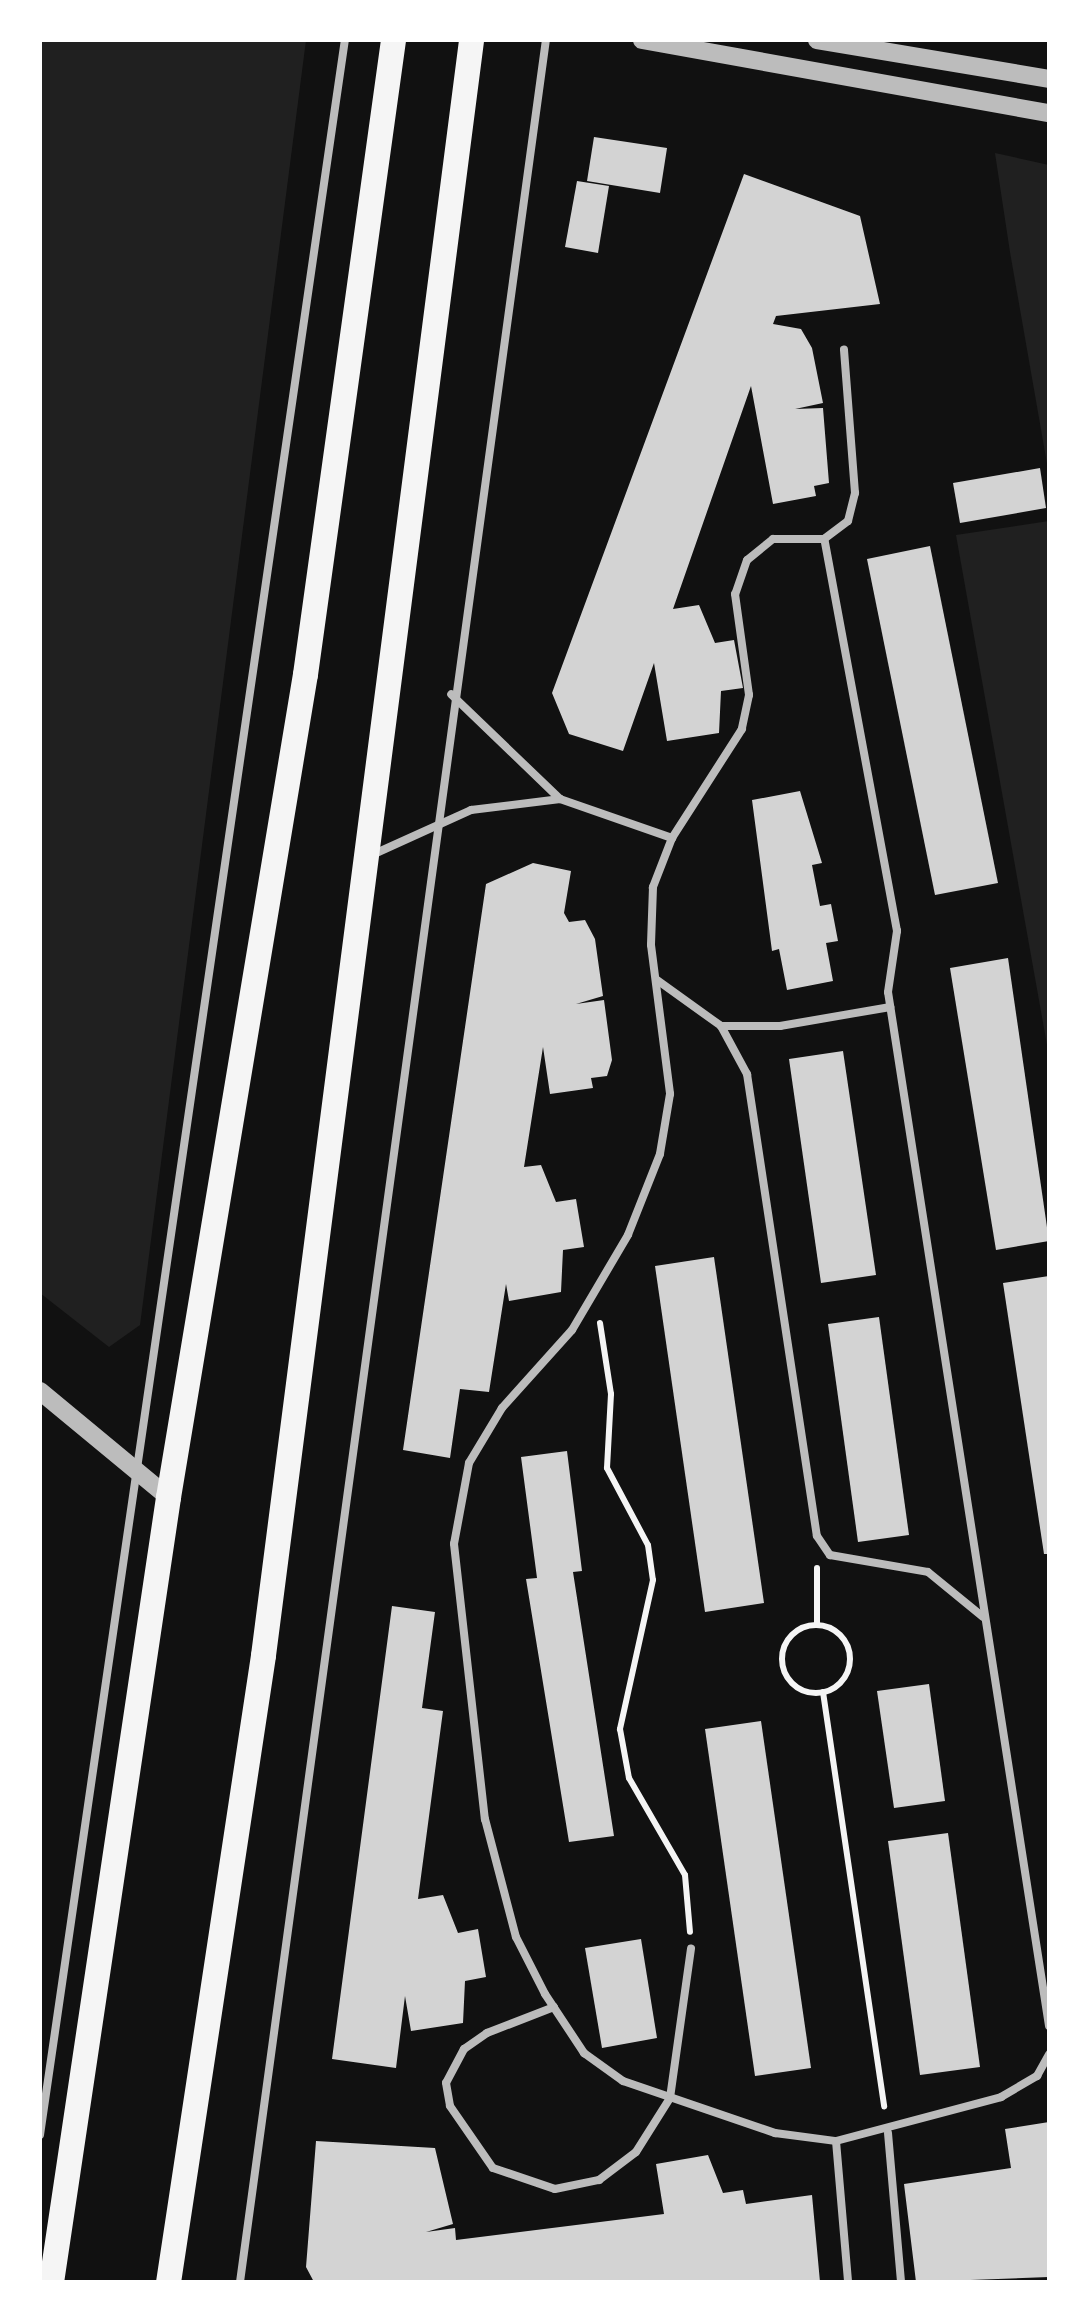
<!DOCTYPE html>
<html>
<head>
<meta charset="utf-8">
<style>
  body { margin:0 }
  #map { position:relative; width:1089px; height:2322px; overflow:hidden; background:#111; font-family:Bitter,serif }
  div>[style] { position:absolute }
  .green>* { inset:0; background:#202020 }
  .building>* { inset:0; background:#d3d3d3 }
  .path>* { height:6px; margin:-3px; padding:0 3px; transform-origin:3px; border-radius:3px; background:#f5f5f5 }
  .path>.ring { margin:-3px; padding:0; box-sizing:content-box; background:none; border:6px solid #f5f5f5; border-radius:50% }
  .service>* { height:8px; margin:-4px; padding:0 4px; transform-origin:4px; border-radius:4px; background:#bcbcbc }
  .tertiary>* { height:18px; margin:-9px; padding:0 9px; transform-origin:9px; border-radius:9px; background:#bcbcbc }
  .primary>* { height:25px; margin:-12.5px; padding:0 12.5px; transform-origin:12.5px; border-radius:12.5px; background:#f5f5f5 }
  span { translate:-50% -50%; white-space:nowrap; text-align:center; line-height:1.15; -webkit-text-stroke:10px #fff; paint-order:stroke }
  .frame { position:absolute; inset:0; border:42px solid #fff; pointer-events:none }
</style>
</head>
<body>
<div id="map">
  <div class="green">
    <i style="clip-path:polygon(40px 40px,306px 40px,140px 1325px,109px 1347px,40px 1293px)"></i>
    <i style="clip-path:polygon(995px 153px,1049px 165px,1049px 475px,1010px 252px)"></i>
    <i style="clip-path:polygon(1049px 521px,1049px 1056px,956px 535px)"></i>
  </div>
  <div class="building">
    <i style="clip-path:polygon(594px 137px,667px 148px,660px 193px,587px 181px)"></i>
    <i style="clip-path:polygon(744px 174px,860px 216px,880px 304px,776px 316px,773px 324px,801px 329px,812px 348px,823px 403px,795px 409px,823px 408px,829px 483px,814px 486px,816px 496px,773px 504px,751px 386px,673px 609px,699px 605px,715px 643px,734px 640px,743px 688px,721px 691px,719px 733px,667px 741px,654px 663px,623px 751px,569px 734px,552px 693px)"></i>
    <i style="clip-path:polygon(577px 181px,609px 186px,598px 253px,565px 247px)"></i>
    <i style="clip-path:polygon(1040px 468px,1046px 508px,960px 523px,953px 483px)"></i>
    <i style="clip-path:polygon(930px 546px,998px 883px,935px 895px,867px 559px)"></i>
    <i style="clip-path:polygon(800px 791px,822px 863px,812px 865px,820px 906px,831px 904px,838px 941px,826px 943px,833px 981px,787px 990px,779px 949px,772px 951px,752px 800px)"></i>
    <i style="clip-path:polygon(533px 863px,571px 871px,564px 913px,569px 922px,585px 920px,595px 939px,603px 996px,576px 1004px,604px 1000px,612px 1060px,607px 1076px,591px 1078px,593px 1088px,550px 1094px,543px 1047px,524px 1167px,541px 1165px,556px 1202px,576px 1199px,584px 1247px,563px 1250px,561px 1292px,509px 1301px,506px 1284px,489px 1392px,460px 1389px,450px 1458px,403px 1450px,486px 884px)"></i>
    <i style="clip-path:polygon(1008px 958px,1049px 1241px,996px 1250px,950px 968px)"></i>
    <i style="clip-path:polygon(843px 1051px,876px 1275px,821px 1283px,789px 1059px)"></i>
    <i style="clip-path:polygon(714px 1257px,764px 1603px,705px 1612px,655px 1266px)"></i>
    <i style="clip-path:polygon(1049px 1276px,1049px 1554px,1044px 1554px,1003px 1283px)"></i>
    <i style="clip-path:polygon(879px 1317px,909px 1535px,858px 1542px,828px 1324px)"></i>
    <i style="clip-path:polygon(567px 1451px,582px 1571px,573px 1572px,614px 1836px,569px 1842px,526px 1579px,537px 1578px,521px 1457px)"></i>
    <i style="clip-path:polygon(392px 1606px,435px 1612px,422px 1708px,443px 1711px,418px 1899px,443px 1895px,458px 1933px,478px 1929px,486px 1977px,465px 1981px,463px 2023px,411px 2031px,405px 1996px,396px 2068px,332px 2059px)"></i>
    <i style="clip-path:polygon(929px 1684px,945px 1801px,894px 1808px,877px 1691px)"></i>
    <i style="clip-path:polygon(761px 1721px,811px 2068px,755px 2076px,705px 1729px)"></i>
    <i style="clip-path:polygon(948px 1833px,980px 2067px,920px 2075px,888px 1841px)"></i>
    <i style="clip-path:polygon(641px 1939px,657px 2038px,602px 2048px,585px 1948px)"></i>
    <i style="clip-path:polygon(1049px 2122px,1049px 2277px,916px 2282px,904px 2184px,1011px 2168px,1005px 2129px)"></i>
    <i style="clip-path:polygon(316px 2141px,435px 2148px,453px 2224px,426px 2232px,455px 2228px,456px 2240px,664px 2214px,656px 2164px,708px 2155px,723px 2193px,743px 2190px,746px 2204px,812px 2195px,820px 2282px,314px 2282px,306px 2267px)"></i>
  </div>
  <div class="path">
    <i style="left:600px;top:1323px;width:72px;rotate:81.2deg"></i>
    <i style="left:611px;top:1394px;width:74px;rotate:93.1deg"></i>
    <i style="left:607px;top:1468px;width:87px;rotate:62deg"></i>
    <i style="left:648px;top:1545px;width:35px;rotate:82deg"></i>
    <i style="left:653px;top:1580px;width:153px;rotate:102.5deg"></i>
    <i style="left:620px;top:1729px;width:50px;rotate:79.6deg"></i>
    <i style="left:629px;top:1778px;width:112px;rotate:60deg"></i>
    <i style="left:685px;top:1875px;width:57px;rotate:85deg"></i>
    <i style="left:817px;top:1568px;width:57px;rotate:90deg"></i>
    <i class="ring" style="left:782px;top:1625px;width:62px;height:62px"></i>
    <i style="left:823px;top:1692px;width:419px;rotate:81.6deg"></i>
  </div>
  <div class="service">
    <i style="left:824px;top:539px;width:30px;rotate:-37deg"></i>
    <i style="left:848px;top:521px;width:29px;rotate:-76deg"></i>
    <i style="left:855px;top:493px;width:144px;rotate:-94.4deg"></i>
    <i style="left:560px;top:799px;width:119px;rotate:19.2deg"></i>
    <i style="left:374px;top:854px;width:107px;rotate:-24.4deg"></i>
    <i style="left:471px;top:810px;width:90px;rotate:-7deg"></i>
    <i style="left:560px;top:799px;width:151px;rotate:-136.1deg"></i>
    <i style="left:657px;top:980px;width:79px;rotate:35.7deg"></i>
    <i style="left:721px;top:1026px;width:55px;rotate:61.6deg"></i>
    <i style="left:747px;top:1074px;width:467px;rotate:81.4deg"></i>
    <i style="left:817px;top:1536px;width:23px;rotate:56deg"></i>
    <i style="left:830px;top:1555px;width:99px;rotate:9.8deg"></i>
    <i style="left:928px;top:1572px;width:71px;rotate:39.3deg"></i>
    <i style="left:721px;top:1026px;width:59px"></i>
    <i style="left:780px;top:1026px;width:112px;rotate:-9.8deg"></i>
    <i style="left:554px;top:2007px;width:72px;rotate:158.8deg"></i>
    <i style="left:487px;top:2033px;width:28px;rotate:145deg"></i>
    <i style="left:464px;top:2049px;width:38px;rotate:118deg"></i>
    <i style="left:446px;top:2083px;width:23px;rotate:80deg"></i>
    <i style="left:450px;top:2106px;width:75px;rotate:55.3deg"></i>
    <i style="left:493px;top:2168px;width:65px;rotate:18.7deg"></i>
    <i style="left:555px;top:2189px;width:45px;rotate:-11.6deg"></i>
    <i style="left:599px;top:2180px;width:46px;rotate:-37.1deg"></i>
    <i style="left:636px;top:2152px;width:64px;rotate:-57.8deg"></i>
    <i style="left:670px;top:2098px;width:151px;rotate:-82deg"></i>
    <i style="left:1049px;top:2026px;width:1046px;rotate:-98.85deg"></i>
    <i style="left:888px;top:992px;width:62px;rotate:-81.6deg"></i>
    <i style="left:897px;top:931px;width:399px;rotate:-100.5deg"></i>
    <i style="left:824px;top:539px;width:51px;rotate:180deg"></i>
    <i style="left:773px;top:539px;width:33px;rotate:141deg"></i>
    <i style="left:747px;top:560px;width:36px;rotate:109deg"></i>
    <i style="left:735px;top:594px;width:102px;rotate:82.1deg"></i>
    <i style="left:749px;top:695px;width:35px;rotate:102deg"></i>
    <i style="left:742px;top:729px;width:130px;rotate:122.7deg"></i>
    <i style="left:672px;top:838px;width:53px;rotate:111.2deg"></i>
    <i style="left:653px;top:887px;width:58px;rotate:92deg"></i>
    <i style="left:651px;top:945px;width:150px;rotate:82.7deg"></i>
    <i style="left:670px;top:1094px;width:61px;rotate:99.5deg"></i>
    <i style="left:660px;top:1154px;width:87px;rotate:111.6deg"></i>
    <i style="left:628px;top:1235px;width:110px;rotate:120.5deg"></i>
    <i style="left:572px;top:1330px;width:105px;rotate:131.9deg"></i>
    <i style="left:502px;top:1408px;width:64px;rotate:121deg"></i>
    <i style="left:469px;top:1463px;width:82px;rotate:100.5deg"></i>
    <i style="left:454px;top:1544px;width:277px;rotate:83.6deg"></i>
    <i style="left:485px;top:1819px;width:122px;rotate:75.3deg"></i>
    <i style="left:516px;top:1937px;width:64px;rotate:63deg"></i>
    <i style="left:545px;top:1994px;width:71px;rotate:56.5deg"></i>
    <i style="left:584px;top:2053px;width:48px;rotate:35.7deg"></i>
    <i style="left:623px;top:2081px;width:161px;rotate:18.9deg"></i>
    <i style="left:775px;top:2133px;width:62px;rotate:7.5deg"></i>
    <i style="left:836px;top:2141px;width:171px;rotate:-14.9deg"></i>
    <i style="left:1001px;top:2097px;width:42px;rotate:-30.3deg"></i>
    <i style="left:1037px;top:2076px;width:25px;rotate:-61deg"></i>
    <i style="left:888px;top:2133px;width:150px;rotate:85deg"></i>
    <i style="left:40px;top:2135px;width:2117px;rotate:-81.72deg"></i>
    <i style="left:836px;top:2141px;width:142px;rotate:85.1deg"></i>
    <i style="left:240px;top:2282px;width:2263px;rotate:-82.23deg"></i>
  </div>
  <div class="tertiary">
    <i style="left:642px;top:40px;width:413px;rotate:10.2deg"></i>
    <i style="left:817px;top:40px;width:235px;rotate:9.5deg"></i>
    <i style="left:40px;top:1391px;width:166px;rotate:39.6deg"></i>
  </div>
  <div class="primary">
    <i style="left:51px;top:2282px;width:794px;rotate:-81.52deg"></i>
    <i style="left:168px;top:1497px;width:834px;rotate:-80.55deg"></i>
    <i style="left:305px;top:674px;width:640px;rotate:-82.1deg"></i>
    <i style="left:168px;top:2282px;width:634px;rotate:-81.38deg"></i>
    <i style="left:263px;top:1655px;width:1628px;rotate:-82.66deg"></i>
  </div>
  <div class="frame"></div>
</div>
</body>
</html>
